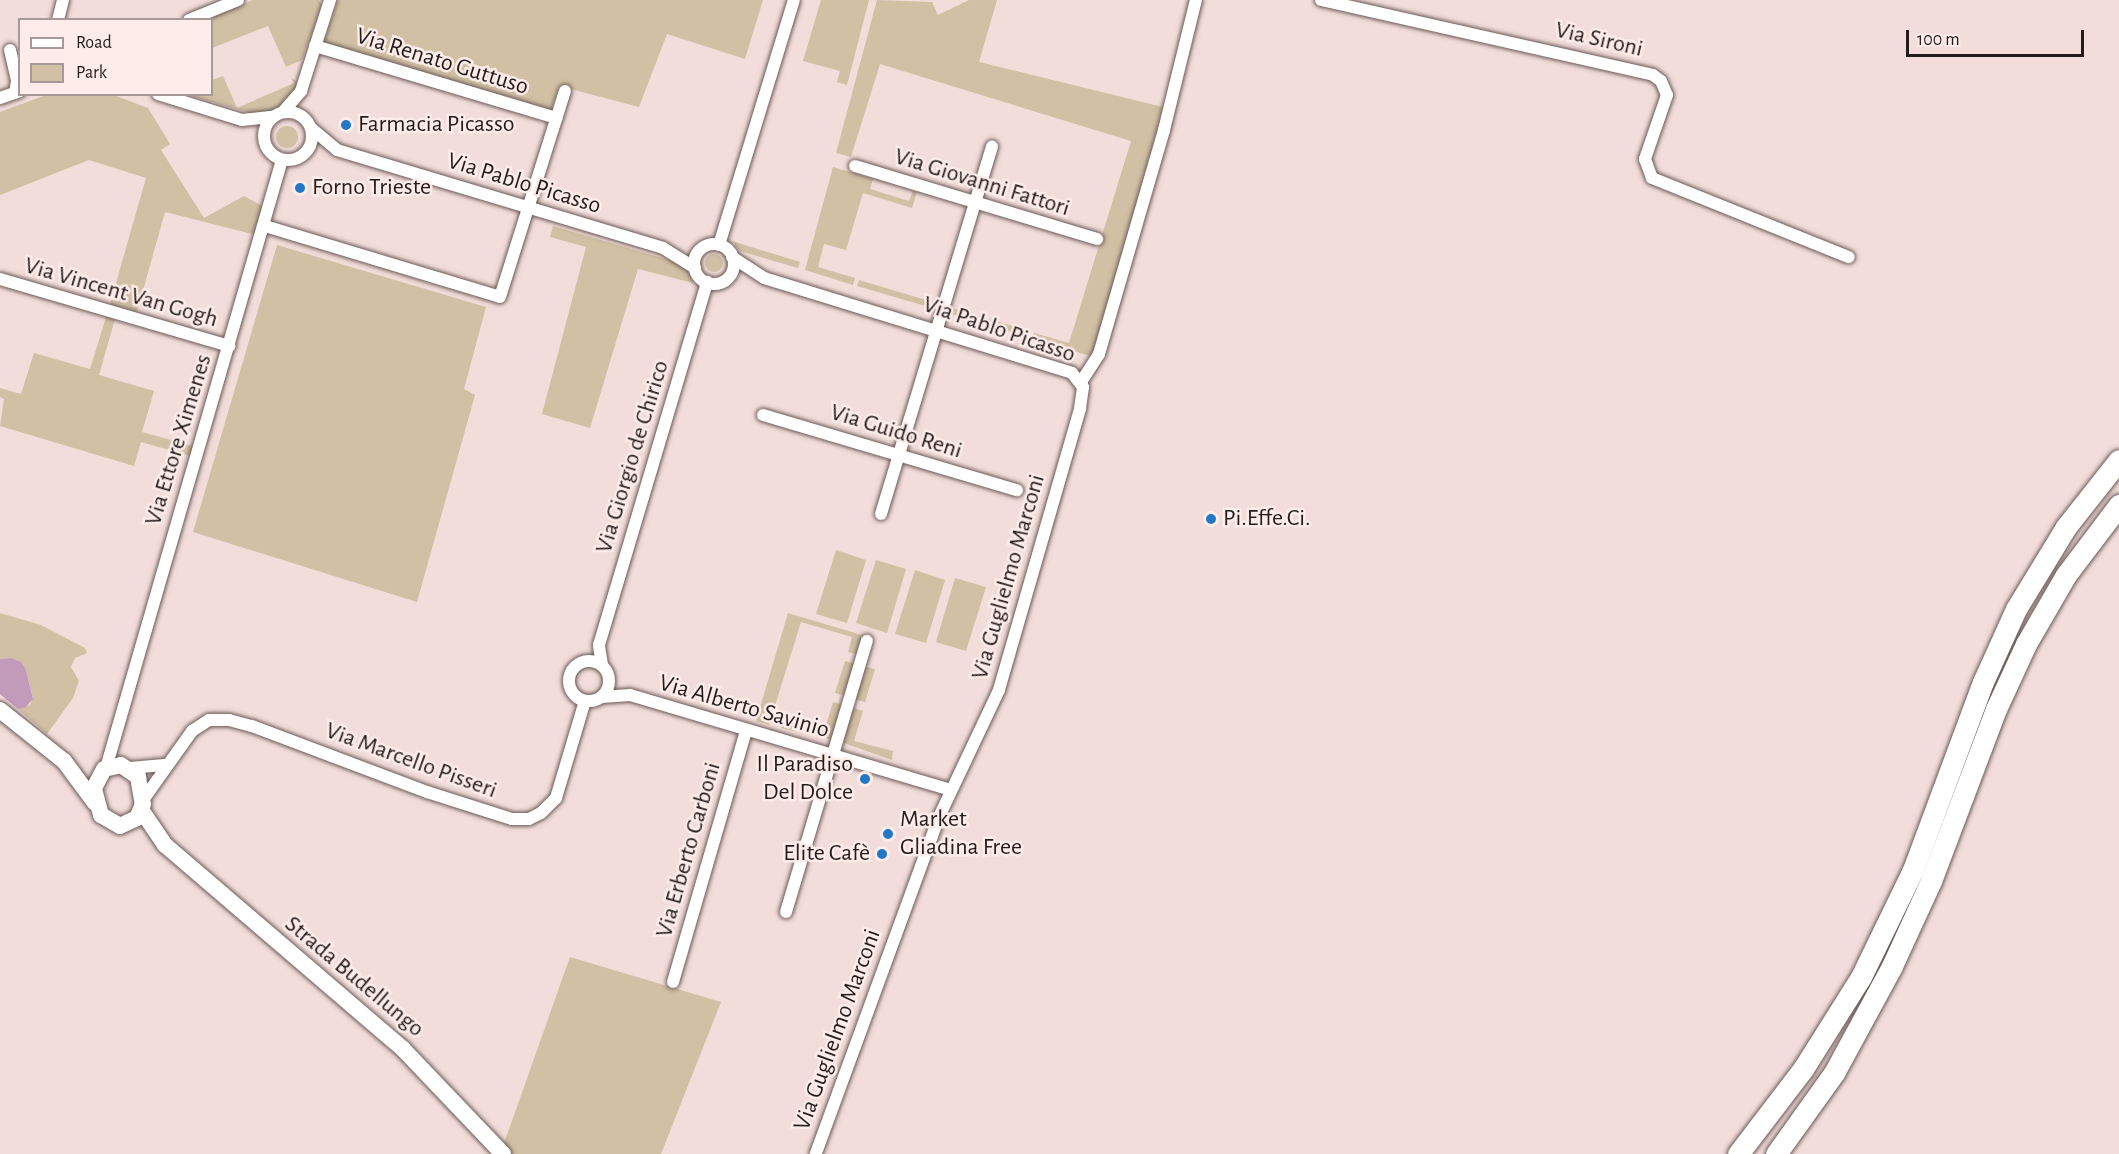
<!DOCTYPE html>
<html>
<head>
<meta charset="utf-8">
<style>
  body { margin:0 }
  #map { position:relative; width:2119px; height:1154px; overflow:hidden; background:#f2ddda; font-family:"Alegreya Sans",sans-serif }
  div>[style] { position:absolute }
  .green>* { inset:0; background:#d1c0a3 }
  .round { border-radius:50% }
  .water>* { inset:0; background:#c29bbb }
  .roads { filter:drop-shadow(0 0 2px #6b5957) drop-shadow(0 0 2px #6b5957) }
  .street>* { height:12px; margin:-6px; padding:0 6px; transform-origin:6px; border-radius:6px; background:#fff }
  .street>.ring { margin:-6px; padding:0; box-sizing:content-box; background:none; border:12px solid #fff; border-radius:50% }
  .secondary>* { height:16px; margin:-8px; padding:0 8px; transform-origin:8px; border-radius:8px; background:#fff }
  .highway>* { height:21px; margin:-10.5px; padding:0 10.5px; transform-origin:10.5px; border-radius:10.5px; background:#fff }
  .dots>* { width:16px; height:16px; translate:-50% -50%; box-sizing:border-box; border:3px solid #fdece9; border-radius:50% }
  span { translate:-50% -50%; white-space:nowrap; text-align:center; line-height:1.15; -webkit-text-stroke:5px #fdece9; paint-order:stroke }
  .street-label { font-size:24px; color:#231c1b }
  .poi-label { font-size:24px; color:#231c1b }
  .left { translate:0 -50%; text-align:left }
  .right { translate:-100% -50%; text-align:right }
  .legend { position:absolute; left:18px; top:18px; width:195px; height:78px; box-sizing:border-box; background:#fdece9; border:2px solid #a69997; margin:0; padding:8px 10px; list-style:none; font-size:18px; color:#231c1b }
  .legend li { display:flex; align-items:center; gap:12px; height:30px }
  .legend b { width:30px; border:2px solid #a69997 }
  .scale { position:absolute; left:1906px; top:30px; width:178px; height:27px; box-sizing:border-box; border:3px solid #231c1b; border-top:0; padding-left:8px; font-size:18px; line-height:21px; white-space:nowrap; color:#231c1b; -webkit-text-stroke:4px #fdece9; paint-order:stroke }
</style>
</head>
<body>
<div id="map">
  <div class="green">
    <i style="clip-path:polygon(253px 0,319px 0,322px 6px,302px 60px,286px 67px,268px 26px,212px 48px,212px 20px,206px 20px)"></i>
    <i style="clip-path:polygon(338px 0,763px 0,745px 59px,667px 34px,639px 107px,559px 86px,551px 110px,324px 42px)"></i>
    <i style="clip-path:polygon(821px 0,869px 0,847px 85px,837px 82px,840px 71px,803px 61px)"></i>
    <i style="clip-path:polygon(877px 0,932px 2px,938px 15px,969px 0,997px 0,979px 62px,1163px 107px,1097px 346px,1090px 356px,1032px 338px,1034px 333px,1069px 343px,1131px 141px,880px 64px,851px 157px,836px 153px)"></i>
    <i style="clip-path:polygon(223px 76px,237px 108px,294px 83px,291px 78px,298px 82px,291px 100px,265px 117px,188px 95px,212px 94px,212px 80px)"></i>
    <i style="clip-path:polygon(111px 94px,148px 108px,170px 144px,161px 150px,204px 218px,244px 196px,264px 207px,256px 235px,165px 212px,137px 312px,110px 304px,146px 178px,89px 160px,0 195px,0 112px,46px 95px)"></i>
    <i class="round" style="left:276px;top:126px;width:22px;height:22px"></i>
    <i style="clip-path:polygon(833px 167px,873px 179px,870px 189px,909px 201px,913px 191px,917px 192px,912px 208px,863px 193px,846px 250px,824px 244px,818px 267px,855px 278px,853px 285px,805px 270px)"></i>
    <i style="clip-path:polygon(553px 226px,686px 265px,693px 283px,638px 269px,590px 428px,542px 414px,586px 247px,550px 237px)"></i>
    <i style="clip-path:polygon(732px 241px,800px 262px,798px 268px,740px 251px)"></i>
    <i style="clip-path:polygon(277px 245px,486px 307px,464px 389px,475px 395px,417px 602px,193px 532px)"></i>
    <i class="round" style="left:705px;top:254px;width:18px;height:18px"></i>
    <i style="clip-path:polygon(859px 280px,936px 303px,932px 308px,857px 286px)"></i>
    <i style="clip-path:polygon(952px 308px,1030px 331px,1028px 337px,952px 314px)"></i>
    <i style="clip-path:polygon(106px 317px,115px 319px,99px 375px,154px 391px,142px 432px,193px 446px,190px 456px,141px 442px,134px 466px,0 426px,4px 399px,0 397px,0 388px,21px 394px,34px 353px,90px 369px)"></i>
    <i style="clip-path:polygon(836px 550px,866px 560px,847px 623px,816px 614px)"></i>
    <i style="clip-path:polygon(876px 560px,906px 569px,887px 633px,856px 623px)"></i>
    <i style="clip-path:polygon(915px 570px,945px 580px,926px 643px,895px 634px)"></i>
    <i style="clip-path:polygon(955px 578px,986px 587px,966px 651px,936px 642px)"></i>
    <i style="clip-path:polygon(0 613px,41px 625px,85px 648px,87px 653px,75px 658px,71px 667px,79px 681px,73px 698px,47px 734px,18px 709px,30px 705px,33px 698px,26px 670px,11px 658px,0 659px)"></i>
    <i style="clip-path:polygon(788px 613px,865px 636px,859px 655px,848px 652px,852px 637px,801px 622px,769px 725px,756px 721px)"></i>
    <i style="clip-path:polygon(845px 661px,856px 664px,847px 696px,835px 693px)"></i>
    <i style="clip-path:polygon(864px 666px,875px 669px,865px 702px,854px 699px)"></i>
    <i style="clip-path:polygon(833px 702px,844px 705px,834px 740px,781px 728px,785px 719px,824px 732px)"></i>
    <i style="clip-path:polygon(851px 707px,863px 711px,854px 741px,893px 751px,892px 760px,841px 742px)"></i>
    <i style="clip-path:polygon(570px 957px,721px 1002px,661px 1154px,511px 1154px,503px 1146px)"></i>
  </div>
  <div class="water">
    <i style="clip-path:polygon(11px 658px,21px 662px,26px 670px,33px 699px,25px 708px,18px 709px,0 694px,0 659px)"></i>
  </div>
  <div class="roads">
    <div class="street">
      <i style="left:1321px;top:0;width:340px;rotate:12.7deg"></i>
      <i style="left:1653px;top:75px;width:10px;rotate:37deg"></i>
      <i style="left:1661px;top:81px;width:15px;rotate:67deg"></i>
      <i style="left:1667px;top:95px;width:68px;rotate:109deg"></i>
      <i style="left:1645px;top:159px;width:20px;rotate:70deg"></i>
      <i style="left:1652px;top:178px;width:212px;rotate:21.9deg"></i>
      <i style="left:58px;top:20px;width:21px;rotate:-76deg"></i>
      <i style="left:189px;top:20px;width:53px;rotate:-22.2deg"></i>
      <i style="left:315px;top:46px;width:252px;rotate:16.6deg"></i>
      <i style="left:10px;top:50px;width:32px;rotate:77deg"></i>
      <i style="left:17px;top:81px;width:12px;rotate:99deg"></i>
      <i style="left:158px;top:94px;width:88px;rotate:17.2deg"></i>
      <i style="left:242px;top:120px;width:31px;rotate:-6deg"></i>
      <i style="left:0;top:98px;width:21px;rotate:-19deg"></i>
      <i class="ring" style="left:264px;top:112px;width:36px;height:36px"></i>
      <i style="left:283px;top:112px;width:28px;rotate:-49deg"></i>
      <i style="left:301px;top:91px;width:96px;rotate:-72.3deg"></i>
      <i style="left:311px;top:128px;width:34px;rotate:40deg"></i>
      <i style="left:337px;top:150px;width:340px;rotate:16.7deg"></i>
      <i style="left:663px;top:248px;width:38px;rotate:32deg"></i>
      <i style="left:855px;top:166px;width:253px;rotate:16.8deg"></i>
      <i style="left:265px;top:226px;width:245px;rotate:16.8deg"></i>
      <i style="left:500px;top:297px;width:216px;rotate:-72.5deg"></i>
      <i class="ring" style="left:694px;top:244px;width:28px;height:28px"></i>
      <i style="left:719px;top:245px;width:256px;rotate:-73deg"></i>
      <i style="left:732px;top:257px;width:38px;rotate:33deg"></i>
      <i style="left:764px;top:278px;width:322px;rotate:17.1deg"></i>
      <i style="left:1072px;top:373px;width:18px;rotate:52deg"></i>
      <i style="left:1083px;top:387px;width:22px;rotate:98deg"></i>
      <i style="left:1080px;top:409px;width:292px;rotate:106.1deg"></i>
      <i style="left:999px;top:690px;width:140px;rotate:115.3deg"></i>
      <i style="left:939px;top:817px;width:359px;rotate:110.1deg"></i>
      <i style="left:0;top:279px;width:239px;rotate:16.3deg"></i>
      <i style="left:1081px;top:382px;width:33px;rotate:-57deg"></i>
      <i style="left:1099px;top:354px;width:233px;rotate:-73.8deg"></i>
      <i style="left:1164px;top:130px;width:134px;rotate:-76.2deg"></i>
      <i style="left:763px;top:415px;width:265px;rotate:16.5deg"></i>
      <i style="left:881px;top:514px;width:384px;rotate:-73.2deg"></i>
      <i class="ring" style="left:569px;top:661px;width:28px;height:28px"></i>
      <i style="left:602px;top:665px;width:20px;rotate:-99deg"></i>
      <i style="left:599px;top:645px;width:379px;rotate:-73.4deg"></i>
      <i style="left:602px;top:697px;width:28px;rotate:-4deg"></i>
      <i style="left:630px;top:695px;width:334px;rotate:16.5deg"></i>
      <i style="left:106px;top:768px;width:633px;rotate:-73.86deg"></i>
      <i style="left:130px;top:768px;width:37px;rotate:-5deg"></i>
      <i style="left:143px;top:800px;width:85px;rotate:-54.6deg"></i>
      <i style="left:192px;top:731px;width:20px;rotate:-33deg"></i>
      <i style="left:209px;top:720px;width:20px"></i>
      <i style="left:229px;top:720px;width:24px;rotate:15deg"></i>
      <i style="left:252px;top:726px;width:187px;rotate:20.7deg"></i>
      <i style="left:427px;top:792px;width:89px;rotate:17.6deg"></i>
      <i style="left:512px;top:819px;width:17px"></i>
      <i style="left:529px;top:819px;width:13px;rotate:-27deg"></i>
      <i style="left:541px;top:813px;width:21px;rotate:-45deg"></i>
      <i style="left:556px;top:798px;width:101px;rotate:-73.4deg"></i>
      <i style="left:786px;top:912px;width:283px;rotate:-73.4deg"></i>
      <i style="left:673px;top:982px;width:262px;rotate:-73.8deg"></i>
    </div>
    <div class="secondary">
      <i style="left:0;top:710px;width:82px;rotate:38.6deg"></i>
      <i style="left:64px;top:761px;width:52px;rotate:53.6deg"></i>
      <i style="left:121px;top:765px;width:21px;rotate:35deg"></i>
      <i style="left:138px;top:777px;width:27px;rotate:80deg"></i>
      <i style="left:143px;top:804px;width:15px;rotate:113deg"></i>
      <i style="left:137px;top:818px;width:19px;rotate:155deg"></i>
      <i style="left:120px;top:826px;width:22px;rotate:-150deg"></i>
      <i style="left:101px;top:815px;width:28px;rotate:-105deg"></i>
      <i style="left:94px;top:788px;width:21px;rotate:-62deg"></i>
      <i style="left:104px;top:769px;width:17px;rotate:-13deg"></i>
      <i style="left:142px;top:811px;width:41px;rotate:55.9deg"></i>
      <i style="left:165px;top:845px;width:313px;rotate:40.6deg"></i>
      <i style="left:403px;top:1049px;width:145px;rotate:46.4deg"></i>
    </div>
    <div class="highway">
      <i style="left:1738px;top:1154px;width:107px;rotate:-52.6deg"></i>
      <i style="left:1803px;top:1069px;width:109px;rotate:-57.8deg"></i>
      <i style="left:1861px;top:977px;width:119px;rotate:-64.1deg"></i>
      <i style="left:1913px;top:870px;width:201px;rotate:-69.6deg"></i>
      <i style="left:1983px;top:682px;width:80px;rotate:-65.7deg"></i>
      <i style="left:2016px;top:609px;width:96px;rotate:-58.6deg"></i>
      <i style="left:2066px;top:527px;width:85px;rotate:-51.7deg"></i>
      <i style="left:1776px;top:1154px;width:100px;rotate:-54.4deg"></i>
      <i style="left:1834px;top:1073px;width:122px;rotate:-61.5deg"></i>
      <i style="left:1892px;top:966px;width:94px;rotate:-65.4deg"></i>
      <i style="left:1931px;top:881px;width:184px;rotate:-69.3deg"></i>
      <i style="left:1996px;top:709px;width:72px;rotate:-65.2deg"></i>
      <i style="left:2026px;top:644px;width:80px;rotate:-59.9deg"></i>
      <i style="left:2066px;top:575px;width:88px;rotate:-52.9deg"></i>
    </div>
  </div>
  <div class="dots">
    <i style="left:346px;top:125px;background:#2278c6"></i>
    <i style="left:300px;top:188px;background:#2278c6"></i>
    <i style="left:1211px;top:519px;background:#2278c6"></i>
    <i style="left:865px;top:779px;background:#2278c6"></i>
    <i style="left:888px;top:834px;background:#2278c6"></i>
    <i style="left:882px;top:854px;background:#2278c6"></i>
  </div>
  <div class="street-label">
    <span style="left:1599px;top:40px;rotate:13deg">Via Sironi</span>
    <span style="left:442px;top:62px;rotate:17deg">Via Renato Guttuso</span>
    <span style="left:982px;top:183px;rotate:17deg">Via Giovanni Fattori</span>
    <span style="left:524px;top:184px;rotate:17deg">Via Pablo Picasso</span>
    <span style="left:121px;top:293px;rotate:16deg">Via Vincent Van Gogh</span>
    <span style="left:999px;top:330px;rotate:19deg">Via Pablo Picasso</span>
    <span style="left:896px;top:432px;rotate:17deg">Via Guido Reni</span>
    <span style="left:179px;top:440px;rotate:-73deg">Via Ettore Ximenes</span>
    <span style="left:633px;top:457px;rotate:-73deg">Via Giorgio de Chirico</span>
    <span style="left:1009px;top:577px;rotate:-74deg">Via Guglielmo Marconi</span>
    <span style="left:744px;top:707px;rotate:16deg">Via Alberto Savinio</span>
    <span style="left:411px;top:761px;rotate:20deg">Via Marcello Pisseri</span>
    <span style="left:689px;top:850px;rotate:-74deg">Via Erberto Carboni</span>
    <span style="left:354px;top:977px;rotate:40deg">Strada Budellungo</span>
    <span style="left:838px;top:1030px;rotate:-70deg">Via Guglielmo Marconi</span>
  </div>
  <div class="poi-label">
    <span class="left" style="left:358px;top:125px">Farmacia Picasso</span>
    <span class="left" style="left:312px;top:188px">Forno Trieste</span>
    <span class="left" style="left:1223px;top:519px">Pi.Effe.Ci.</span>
    <span class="right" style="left:853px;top:779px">Il Paradiso<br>Del Dolce</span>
    <span class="left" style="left:900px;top:834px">Market<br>Gliadina Free</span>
    <span class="right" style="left:870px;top:854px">Elite Cafè</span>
  </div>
  <ul class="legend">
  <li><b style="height:8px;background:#fff"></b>Road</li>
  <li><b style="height:16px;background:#d1c0a3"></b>Park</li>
  </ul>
  <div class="scale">100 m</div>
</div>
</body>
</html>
